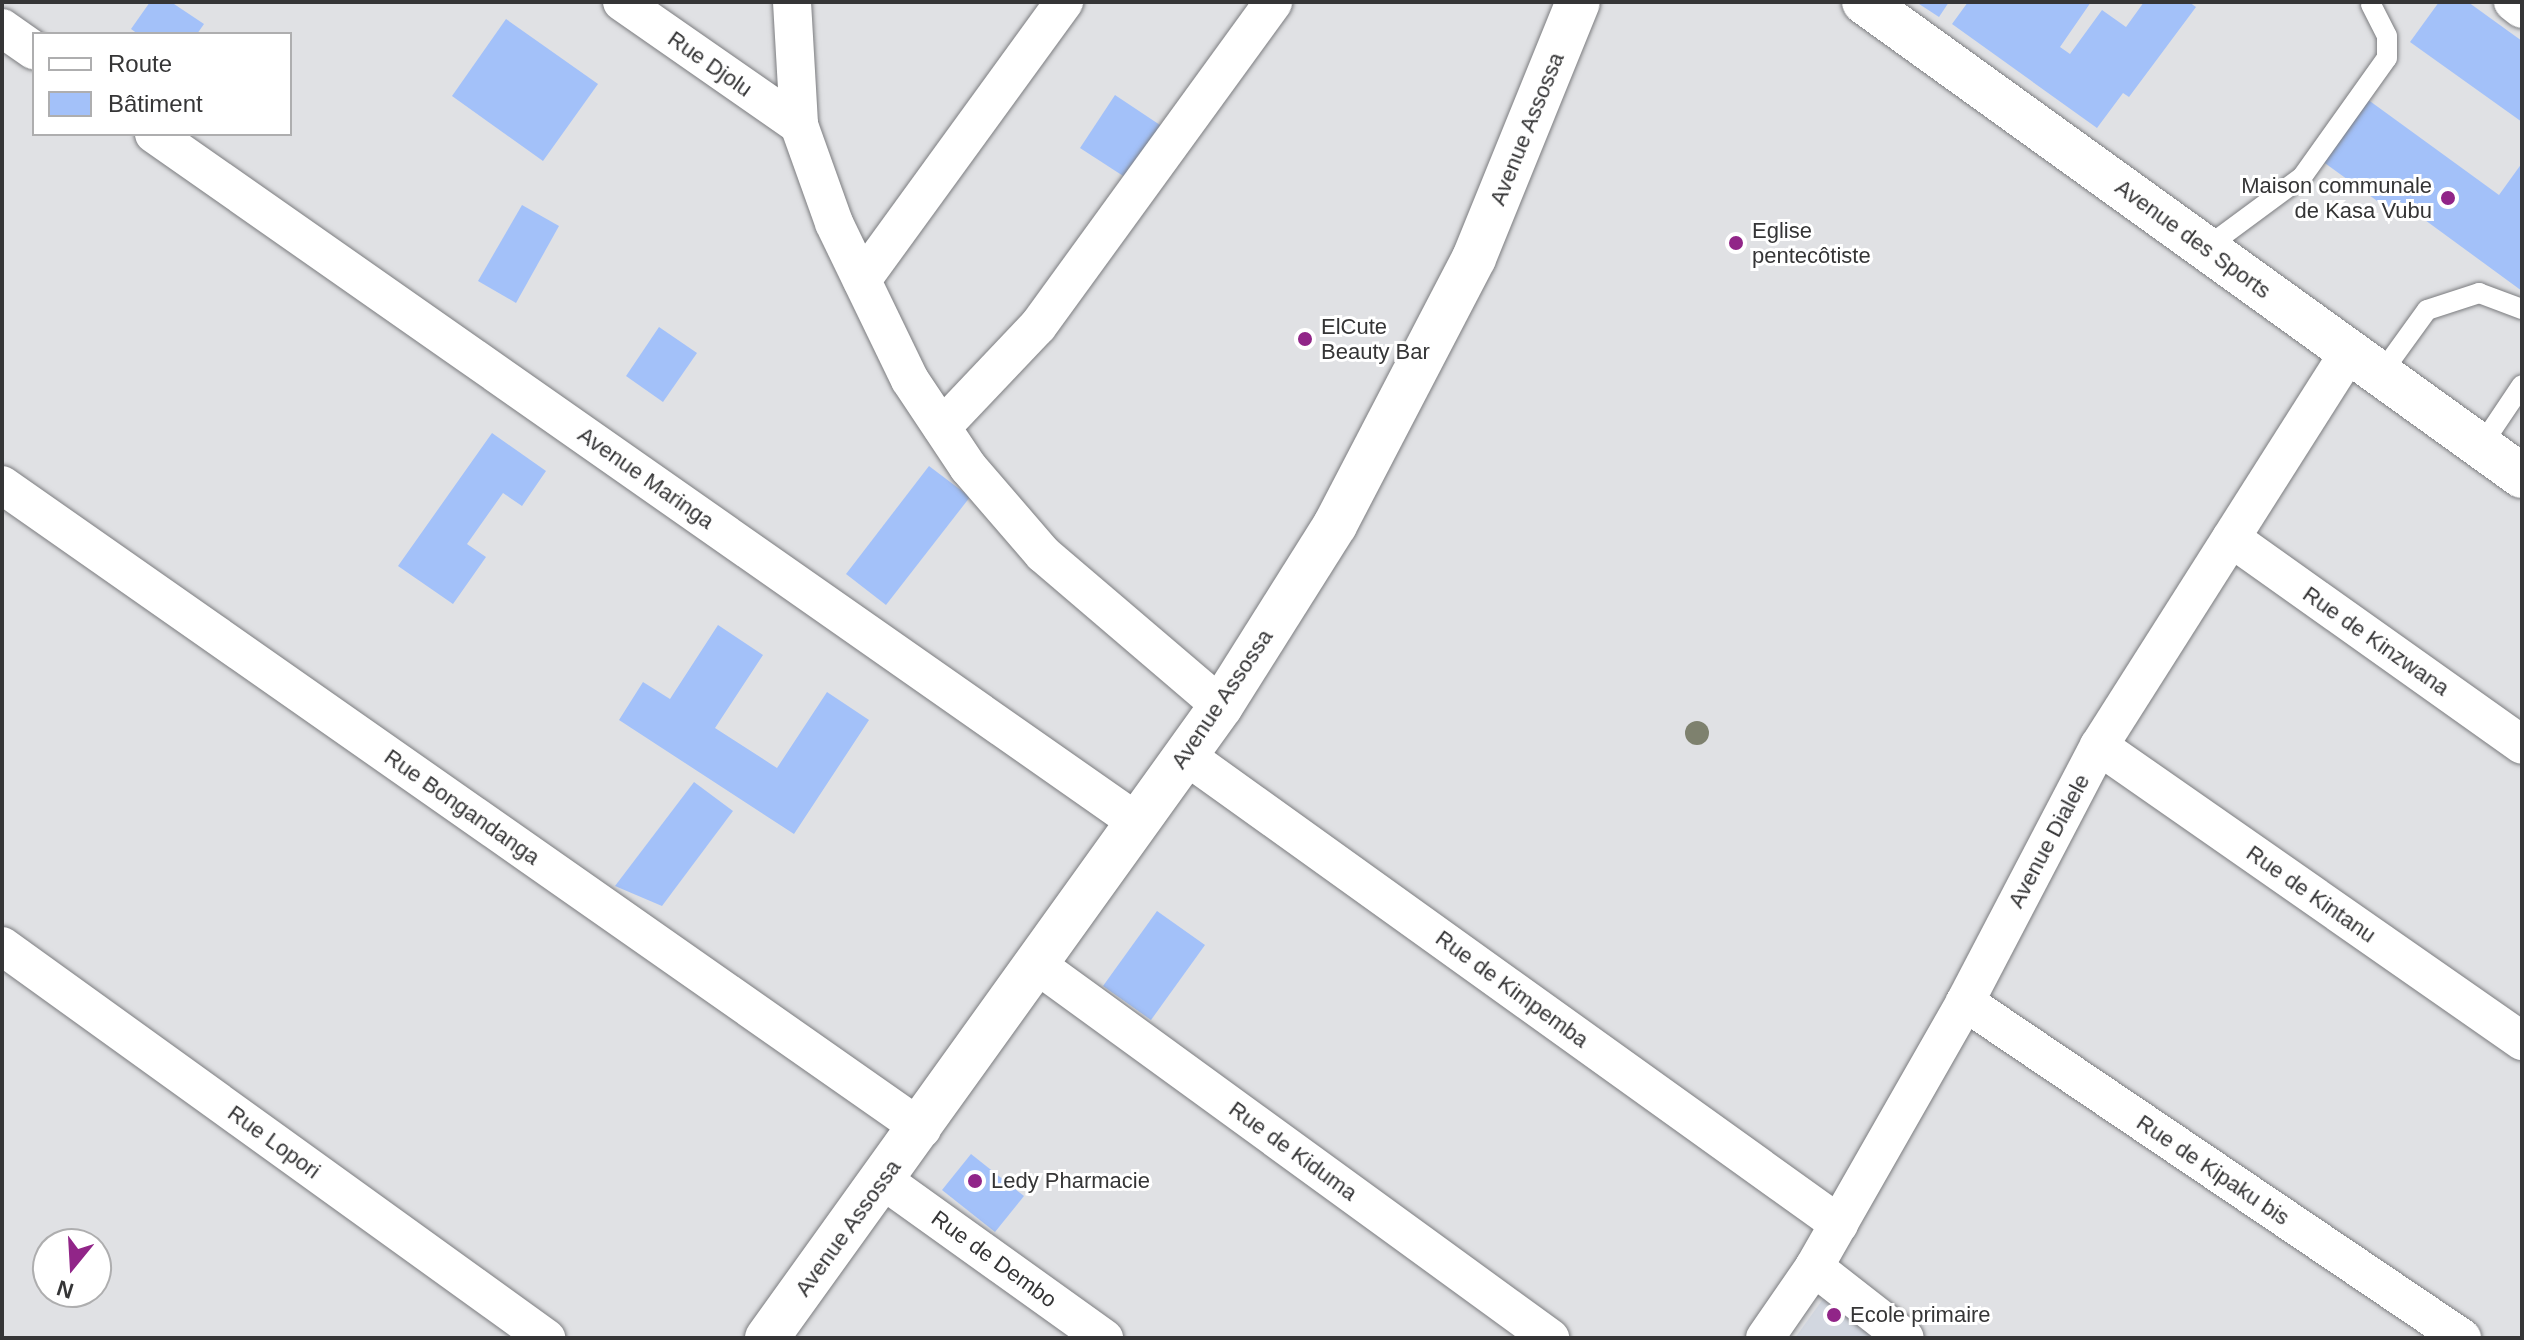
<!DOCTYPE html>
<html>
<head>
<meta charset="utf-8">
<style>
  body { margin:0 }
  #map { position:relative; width:2524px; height:1340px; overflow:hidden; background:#e0e1e4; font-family:Arial,sans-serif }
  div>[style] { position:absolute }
  .built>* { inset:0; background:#d2d7e0 }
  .building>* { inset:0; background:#a3c1f9 }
  .roads { filter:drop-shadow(0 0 2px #7b7c7f) drop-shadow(0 0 2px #7b7c7f) }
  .service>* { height:20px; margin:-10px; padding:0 10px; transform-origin:10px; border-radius:10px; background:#fff }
  .minor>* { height:38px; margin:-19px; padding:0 19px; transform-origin:19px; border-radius:19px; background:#fff }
  .tertiary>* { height:44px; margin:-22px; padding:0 22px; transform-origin:22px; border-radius:22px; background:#fff }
  .secondary>* { height:44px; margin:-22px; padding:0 22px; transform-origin:22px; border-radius:22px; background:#fff }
  .trees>* { width:24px; height:24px; margin:-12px; border-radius:50%; background:#7e816e }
  .dots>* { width:22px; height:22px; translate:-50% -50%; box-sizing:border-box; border:4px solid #fff; border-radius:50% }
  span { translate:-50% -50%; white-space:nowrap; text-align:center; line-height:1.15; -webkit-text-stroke:6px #fff; paint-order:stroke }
  .street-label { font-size:22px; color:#353536 }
  .poi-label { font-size:22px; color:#353536 }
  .right { translate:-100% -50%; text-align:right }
  .left { translate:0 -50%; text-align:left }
  .frame { position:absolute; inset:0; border:4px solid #353536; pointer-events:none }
  .legend { position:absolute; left:32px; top:32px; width:260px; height:104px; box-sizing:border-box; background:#fff; border:2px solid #aeaeaf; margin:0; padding:10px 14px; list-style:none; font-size:24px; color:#353536 }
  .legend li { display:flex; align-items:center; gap:16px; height:40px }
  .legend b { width:40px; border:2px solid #aeaeaf }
  .north { position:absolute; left:32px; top:1228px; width:80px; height:80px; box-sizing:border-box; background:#fff; border:2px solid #aeaeaf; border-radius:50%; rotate:198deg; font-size:22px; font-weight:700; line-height:32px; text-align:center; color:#353536 }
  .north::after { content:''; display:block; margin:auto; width:28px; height:36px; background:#912588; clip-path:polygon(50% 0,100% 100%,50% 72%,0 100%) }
</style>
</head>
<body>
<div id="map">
  <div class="built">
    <i style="clip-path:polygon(1828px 1292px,1886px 1338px,1795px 1338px)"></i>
  </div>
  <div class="building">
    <i style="clip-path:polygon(150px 2px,171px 2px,204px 24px,197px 34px,138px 34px,131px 29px)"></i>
    <i style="clip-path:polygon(1916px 2px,1949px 2px,1939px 17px)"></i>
    <i style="clip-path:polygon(1968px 2px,2091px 2px,2060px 47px,2070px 54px,2102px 10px,2126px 27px,2144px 2px,2189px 2px,2196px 7px,2129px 97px,2123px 93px,2097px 128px,1952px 24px)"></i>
    <i style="clip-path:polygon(2439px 2px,2468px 2px,2522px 41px,2522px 122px,2410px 42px)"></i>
    <i style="clip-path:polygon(506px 19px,598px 84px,543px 161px,452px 96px)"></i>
    <i style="clip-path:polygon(1115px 95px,1169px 131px,1134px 183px,1080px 148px)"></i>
    <i style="clip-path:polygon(2367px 99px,2499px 195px,2522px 163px,2522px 291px,2399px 201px,2391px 211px,2322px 161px)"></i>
    <i style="clip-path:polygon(522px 205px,559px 226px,516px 303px,478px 281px)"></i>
    <i style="clip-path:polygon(659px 327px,697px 353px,663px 402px,626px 376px)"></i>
    <i style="clip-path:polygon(492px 433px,546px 471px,522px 506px,503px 493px,467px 544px,486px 557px,453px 604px,398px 566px)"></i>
    <i style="clip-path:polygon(929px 466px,970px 497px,886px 605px,846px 574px)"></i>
    <i style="clip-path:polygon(718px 625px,763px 655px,715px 728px,777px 768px,827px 692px,869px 720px,794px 834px,619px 720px,643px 682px,670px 699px)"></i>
    <i style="clip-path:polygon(694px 782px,733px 811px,662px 906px,615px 886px)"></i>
    <i style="clip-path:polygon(1157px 911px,1205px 945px,1151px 1020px,1103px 986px)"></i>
    <i style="clip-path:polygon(971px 1154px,1024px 1196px,995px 1232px,942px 1190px)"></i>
  </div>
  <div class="roads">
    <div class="service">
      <i style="left:2207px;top:247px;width:118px;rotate:-36.4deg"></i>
      <i style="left:2302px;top:177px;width:146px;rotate:-54.5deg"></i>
      <i style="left:2387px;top:58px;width:22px;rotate:-90deg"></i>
      <i style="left:2387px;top:36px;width:35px;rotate:-117deg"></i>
      <i style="left:2380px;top:375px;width:80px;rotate:-54.1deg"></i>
      <i style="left:2427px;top:310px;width:55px;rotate:-18.1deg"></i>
      <i style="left:2479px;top:293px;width:46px;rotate:20.4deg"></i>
      <i style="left:2481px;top:446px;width:73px;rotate:-56.1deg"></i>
    </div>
    <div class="minor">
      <i style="left:622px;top:2px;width:216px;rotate:34.8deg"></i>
      <i style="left:792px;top:2px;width:123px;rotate:86.7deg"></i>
      <i style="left:799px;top:125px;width:104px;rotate:70.3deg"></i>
      <i style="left:834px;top:223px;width:174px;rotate:64.2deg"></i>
      <i style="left:910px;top:380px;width:105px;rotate:56.3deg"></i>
      <i style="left:968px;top:467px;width:115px;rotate:49.2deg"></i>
      <i style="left:1043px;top:554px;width:234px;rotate:40.5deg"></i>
      <i style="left:2513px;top:2px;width:11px;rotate:38deg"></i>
      <i style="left:2px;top:28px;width:39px;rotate:35deg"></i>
      <i style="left:154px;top:134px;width:1200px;rotate:34.99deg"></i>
      <i style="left:862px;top:280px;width:344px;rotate:-54deg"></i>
      <i style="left:942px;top:427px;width:139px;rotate:-46.5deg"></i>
      <i style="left:1038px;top:326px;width:400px;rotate:-54deg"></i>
      <i style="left:2px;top:485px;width:1123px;rotate:34.99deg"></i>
      <i style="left:2231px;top:538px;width:357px;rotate:35.4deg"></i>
      <i style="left:2099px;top:746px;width:516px;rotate:34.89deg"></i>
      <i style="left:1185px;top:755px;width:805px;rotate:35.65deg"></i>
      <i style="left:2px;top:946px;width:671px;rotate:35.78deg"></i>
      <i style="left:1036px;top:964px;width:636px;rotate:36.04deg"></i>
      <i style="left:1965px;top:1002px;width:600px;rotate:34.06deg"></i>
      <i style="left:883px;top:1180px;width:272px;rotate:35.6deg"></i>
      <i style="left:1814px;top:1267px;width:115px;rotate:38deg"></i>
      <i style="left:1765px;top:1338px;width:86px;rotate:-55.4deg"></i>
      <i style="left:1814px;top:1267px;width:305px;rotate:-60.3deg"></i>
      <i style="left:1965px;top:1002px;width:289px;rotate:-62.4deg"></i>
      <i style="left:2099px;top:746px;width:467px;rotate:-57.6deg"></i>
    </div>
    <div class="tertiary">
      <i style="left:1864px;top:2px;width:811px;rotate:35.77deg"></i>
    </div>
    <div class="secondary">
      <i style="left:767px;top:1338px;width:778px;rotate:-54.31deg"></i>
      <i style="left:1221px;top:706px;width:214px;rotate:-57.8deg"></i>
      <i style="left:1335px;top:525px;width:301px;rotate:-62.5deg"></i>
      <i style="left:1474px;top:258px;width:276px;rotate:-67.9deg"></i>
    </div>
  </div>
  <div class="trees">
    <i style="left:1697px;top:733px"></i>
  </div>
  <div class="dots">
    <i style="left:2448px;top:198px;background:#912588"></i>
    <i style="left:1736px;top:243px;background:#912588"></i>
    <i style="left:1305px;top:339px;background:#912588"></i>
    <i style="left:975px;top:1181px;background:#912588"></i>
    <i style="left:1834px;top:1315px;background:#912588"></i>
  </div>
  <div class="street-label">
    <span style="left:710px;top:64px;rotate:35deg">Rue Djolu</span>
    <span style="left:1527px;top:129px;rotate:-68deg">Avenue Assossa</span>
    <span style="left:2193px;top:239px;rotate:36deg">Avenue des Sports</span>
    <span style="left:646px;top:478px;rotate:35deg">Avenue Maringa</span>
    <span style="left:2376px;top:641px;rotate:35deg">Rue de Kinzwana</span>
    <span style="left:1222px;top:699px;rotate:-56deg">Avenue Assossa</span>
    <span style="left:462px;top:807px;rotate:35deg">Rue Bongandanga</span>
    <span style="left:2049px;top:841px;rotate:-62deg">Avenue Dialele</span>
    <span style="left:2311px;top:894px;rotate:35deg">Rue de Kintanu</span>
    <span style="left:1512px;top:989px;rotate:36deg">Rue de Kimpemba</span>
    <span style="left:274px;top:1142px;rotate:36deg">Rue Lopori</span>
    <span style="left:1293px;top:1151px;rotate:36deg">Rue de Kiduma</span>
    <span style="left:2213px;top:1170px;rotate:34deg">Rue de Kipaku bis</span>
    <span style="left:848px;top:1228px;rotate:-54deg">Avenue Assossa</span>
    <span style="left:994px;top:1259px;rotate:36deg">Rue de Dembo</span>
  </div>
  <div class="poi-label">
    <span class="right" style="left:2432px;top:198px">Maison communale<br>de Kasa Vubu</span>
    <span class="left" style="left:1752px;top:243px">Eglise<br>pentecôtiste</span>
    <span class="left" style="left:1321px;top:339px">ElCute<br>Beauty Bar</span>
    <span class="left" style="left:991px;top:1181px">Ledy Pharmacie</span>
    <span class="left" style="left:1850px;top:1315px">Ecole primaire</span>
  </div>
  <div class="frame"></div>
  <ul class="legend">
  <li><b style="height:10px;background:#fff"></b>Route</li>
  <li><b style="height:22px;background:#a3c1f9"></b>Bâtiment</li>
  </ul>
  <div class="north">N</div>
</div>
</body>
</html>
